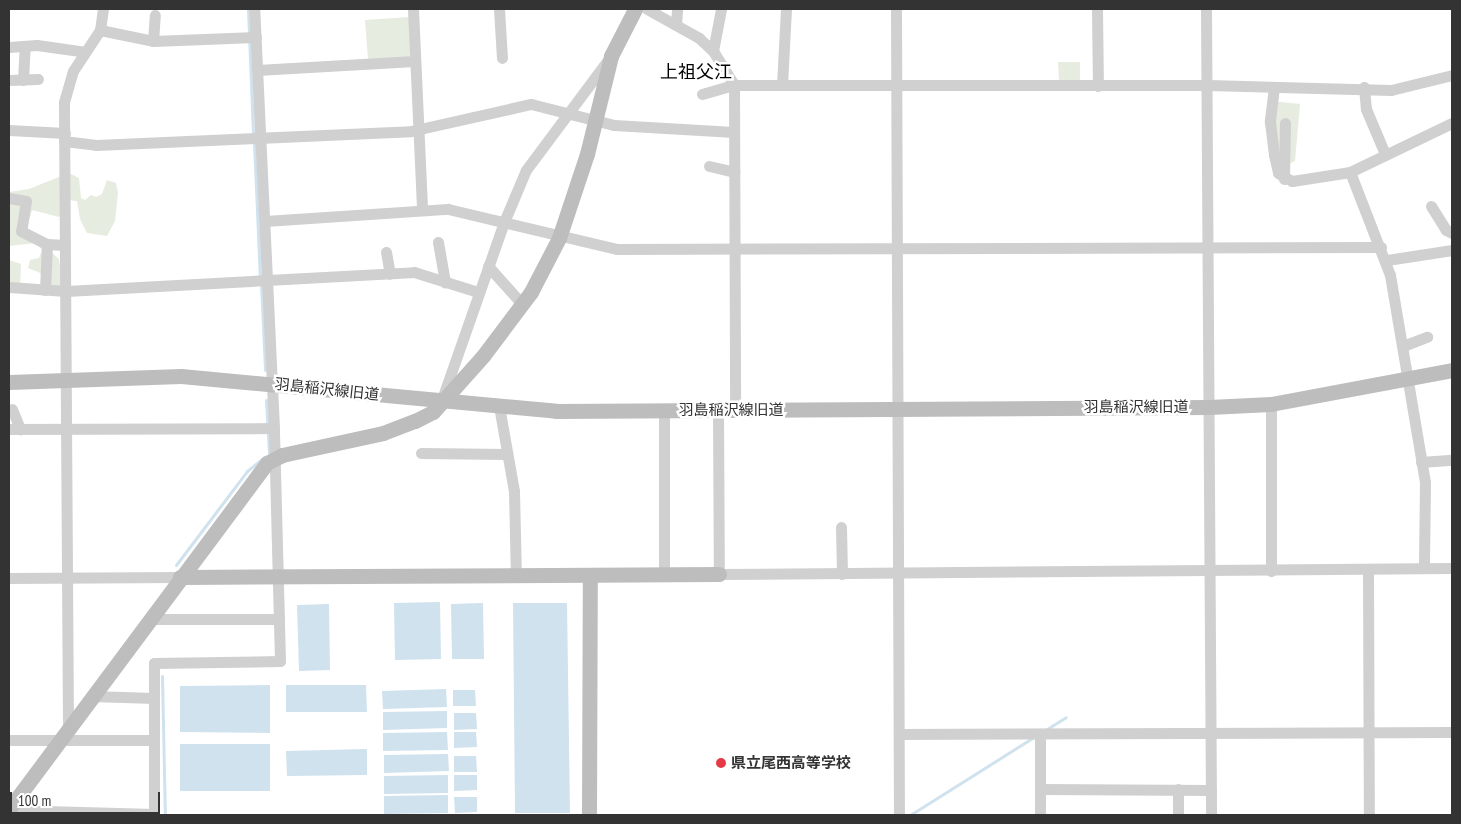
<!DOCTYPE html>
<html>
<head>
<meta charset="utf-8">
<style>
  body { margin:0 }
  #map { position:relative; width:1461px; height:824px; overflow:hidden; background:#fff; font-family:"PT Sans Narrow","Noto Sans JP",sans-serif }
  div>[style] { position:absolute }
  .green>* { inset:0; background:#e6ecdf }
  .water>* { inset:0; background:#cfe2ee }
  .stream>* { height:3px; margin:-1.5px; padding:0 1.5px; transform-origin:1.5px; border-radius:1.5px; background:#cfe2ee }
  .street>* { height:11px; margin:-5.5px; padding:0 5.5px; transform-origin:5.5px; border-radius:5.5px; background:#d0d0d0 }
  .secondary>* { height:15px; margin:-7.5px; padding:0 7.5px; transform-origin:7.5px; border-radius:7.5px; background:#bdbdbd }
  .dots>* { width:14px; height:14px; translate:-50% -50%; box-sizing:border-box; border:2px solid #fff; border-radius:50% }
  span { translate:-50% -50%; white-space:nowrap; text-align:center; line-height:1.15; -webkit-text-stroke:5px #fff; paint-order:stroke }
  .street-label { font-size:15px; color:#333 }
  .poi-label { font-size:15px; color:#333; font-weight:700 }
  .left { translate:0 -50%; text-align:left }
  .quarter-label { font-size:18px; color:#000 }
  .frame { position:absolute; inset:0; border:10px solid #333; pointer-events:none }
  .scale { position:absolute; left:10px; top:792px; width:150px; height:22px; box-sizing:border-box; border:2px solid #333; border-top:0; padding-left:6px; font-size:15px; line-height:18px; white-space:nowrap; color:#333; -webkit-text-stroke:4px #fff; paint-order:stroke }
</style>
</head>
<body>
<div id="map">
  <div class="green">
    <i style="clip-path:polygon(410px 17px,413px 61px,368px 59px,365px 20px)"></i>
    <i style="clip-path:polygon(1058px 62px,1080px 62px,1080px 80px,1059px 80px)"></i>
    <i style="clip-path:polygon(1271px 101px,1300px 104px,1295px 161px,1284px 166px,1274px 155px)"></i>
    <i style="clip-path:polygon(69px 173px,79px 178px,81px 198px,85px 200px,91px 195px,96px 197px,102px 194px,107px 180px,116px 183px,118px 193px,115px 221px,107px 236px,87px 233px,80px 219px,77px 201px,67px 200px,59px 217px,32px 210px,26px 229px,59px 259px,62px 284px,57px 290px,48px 287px,43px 274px,28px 268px,30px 260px,39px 258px,42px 250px,36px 243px,9px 246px,9px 192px,29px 189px)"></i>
    <i style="clip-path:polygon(9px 260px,21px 264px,20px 287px,9px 286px)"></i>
  </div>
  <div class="water">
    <i style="clip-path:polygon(440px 602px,441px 659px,395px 660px,394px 603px)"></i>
    <i style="clip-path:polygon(483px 603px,484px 659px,452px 659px,451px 604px)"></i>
    <i style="clip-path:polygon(513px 603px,567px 603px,570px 813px,515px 813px)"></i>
    <i style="clip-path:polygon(329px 604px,330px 670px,299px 671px,297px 605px)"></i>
    <i style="clip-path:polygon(270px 685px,270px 733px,180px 732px,180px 686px)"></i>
    <i style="clip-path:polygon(286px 685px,366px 685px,367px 712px,286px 712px)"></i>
    <i style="clip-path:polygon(446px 689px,447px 707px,383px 709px,382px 691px)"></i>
    <i style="clip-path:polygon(453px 690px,475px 690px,476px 706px,453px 706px)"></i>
    <i style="clip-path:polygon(447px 711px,447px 728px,383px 730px,383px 712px)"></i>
    <i style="clip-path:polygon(454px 713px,476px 713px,477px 729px,454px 730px)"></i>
    <i style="clip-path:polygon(447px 732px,448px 750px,383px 751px,383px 733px)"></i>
    <i style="clip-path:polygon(454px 732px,476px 732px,477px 747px,454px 748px)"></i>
    <i style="clip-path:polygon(180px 744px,270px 744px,270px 791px,180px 791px)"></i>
    <i style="clip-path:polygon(367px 749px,367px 775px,287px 776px,286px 751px)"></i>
    <i style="clip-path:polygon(448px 754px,449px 771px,384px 773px,384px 755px)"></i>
    <i style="clip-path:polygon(454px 756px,476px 756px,477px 772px,454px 772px)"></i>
    <i style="clip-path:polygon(448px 775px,448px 793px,384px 794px,384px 776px)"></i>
    <i style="clip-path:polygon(454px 775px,477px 775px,477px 790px,454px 791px)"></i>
    <i style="clip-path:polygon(448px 795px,448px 813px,384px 814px,384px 796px)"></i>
    <i style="clip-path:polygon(454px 797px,477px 797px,477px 812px,455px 813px)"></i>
  </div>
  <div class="stream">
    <i style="left:248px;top:9px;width:126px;rotate:87.7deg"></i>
    <i style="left:254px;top:142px;width:136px;rotate:87.5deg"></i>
    <i style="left:261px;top:284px;width:86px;rotate:87.3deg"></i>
    <i style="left:266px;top:400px;width:54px;rotate:86.8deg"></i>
    <i style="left:176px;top:565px;width:118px;rotate:-52.9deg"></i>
    <i style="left:247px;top:471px;width:22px;rotate:-39deg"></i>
    <i style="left:162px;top:676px;width:139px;rotate:88.8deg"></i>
    <i style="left:1047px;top:729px;width:22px;rotate:-32deg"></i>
    <i style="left:910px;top:815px;width:146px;rotate:-32.2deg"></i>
  </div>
  <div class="street">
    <i style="left:413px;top:9px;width:201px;rotate:87.4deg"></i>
    <i style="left:499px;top:9px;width:49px;rotate:86.5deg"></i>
    <i style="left:647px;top:9px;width:60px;rotate:29.1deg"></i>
    <i style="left:699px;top:38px;width:19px;rotate:43deg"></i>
    <i style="left:713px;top:51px;width:40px;rotate:58deg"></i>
    <i style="left:734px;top:85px;width:325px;rotate:89.8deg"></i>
    <i style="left:896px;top:9px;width:806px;rotate:89.79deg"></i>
    <i style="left:1097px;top:9px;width:77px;rotate:89.3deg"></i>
    <i style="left:1206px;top:9px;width:806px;rotate:89.64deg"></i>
    <i style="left:676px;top:25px;width:16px;rotate:-86deg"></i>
    <i style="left:100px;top:30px;width:54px;rotate:11.7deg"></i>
    <i style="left:153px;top:41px;width:103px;rotate:-2.2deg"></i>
    <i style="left:153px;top:41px;width:26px;rotate:-86deg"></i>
    <i style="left:9px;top:47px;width:28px;rotate:-4deg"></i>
    <i style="left:37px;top:45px;width:49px;rotate:8.1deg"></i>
    <i style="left:713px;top:51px;width:43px;rotate:-79.2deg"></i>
    <i style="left:257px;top:70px;width:158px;rotate:-3.3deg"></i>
    <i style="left:9px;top:80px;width:29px;rotate:-2deg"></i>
    <i style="left:23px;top:80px;width:34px;rotate:-87deg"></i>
    <i style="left:782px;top:85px;width:76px;rotate:-87deg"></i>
    <i style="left:1274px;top:87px;width:35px;rotate:97deg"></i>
    <i style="left:1270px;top:122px;width:33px;rotate:83deg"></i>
    <i style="left:1274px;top:155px;width:18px;rotate:77deg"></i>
    <i style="left:1278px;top:173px;width:16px;rotate:30deg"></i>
    <i style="left:1292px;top:181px;width:59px;rotate:-8.8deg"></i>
    <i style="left:1350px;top:172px;width:113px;rotate:-25.7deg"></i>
    <i style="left:1364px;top:87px;width:22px;rotate:85deg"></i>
    <i style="left:1366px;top:109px;width:49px;rotate:67.1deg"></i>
    <i style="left:702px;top:94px;width:33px;rotate:-16deg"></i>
    <i style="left:734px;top:85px;width:474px"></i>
    <i style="left:1208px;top:85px;width:183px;rotate:1.6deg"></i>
    <i style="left:1391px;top:90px;width:63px;rotate:-13.8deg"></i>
    <i style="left:9px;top:130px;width:56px;rotate:3.1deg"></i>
    <i style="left:64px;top:141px;width:32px;rotate:7deg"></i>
    <i style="left:96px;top:145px;width:315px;rotate:-2.5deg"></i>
    <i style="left:411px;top:131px;width:123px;rotate:-12.7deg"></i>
    <i style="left:531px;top:104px;width:86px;rotate:14.2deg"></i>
    <i style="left:614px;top:125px;width:120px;rotate:3.3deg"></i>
    <i style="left:709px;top:166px;width:26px;rotate:13deg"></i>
    <i style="left:1350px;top:172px;width:110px;rotate:68.8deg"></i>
    <i style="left:1390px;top:275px;width:210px;rotate:80.4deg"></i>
    <i style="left:1425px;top:482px;width:86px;rotate:90.7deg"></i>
    <i style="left:1284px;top:179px;width:56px;rotate:-89deg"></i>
    <i style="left:9px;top:198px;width:17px;rotate:10deg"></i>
    <i style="left:26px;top:201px;width:30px;rotate:99deg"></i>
    <i style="left:21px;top:231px;width:29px;rotate:27deg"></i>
    <i style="left:47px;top:244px;width:18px;rotate:3deg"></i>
    <i style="left:1431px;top:206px;width:28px;rotate:58deg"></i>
    <i style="left:1446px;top:230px;width:7px;rotate:27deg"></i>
    <i style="left:265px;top:221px;width:183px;rotate:-3.8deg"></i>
    <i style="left:448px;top:209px;width:174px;rotate:13.3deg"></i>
    <i style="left:617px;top:249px;width:764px;rotate:-0.15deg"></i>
    <i style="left:438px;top:242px;width:41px;rotate:80.1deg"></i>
    <i style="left:386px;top:252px;width:22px;rotate:80deg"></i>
    <i style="left:1387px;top:260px;width:66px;rotate:-8.7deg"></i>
    <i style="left:488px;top:266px;width:51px;rotate:48.2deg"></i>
    <i style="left:9px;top:287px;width:57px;rotate:4deg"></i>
    <i style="left:66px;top:291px;width:349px;rotate:-3.1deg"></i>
    <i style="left:414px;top:272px;width:67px;rotate:17.4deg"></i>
    <i style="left:45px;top:290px;width:46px;rotate:-87.5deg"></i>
    <i style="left:1403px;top:346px;width:26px;rotate:-21deg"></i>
    <i style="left:442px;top:399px;width:188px;rotate:-70.7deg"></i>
    <i style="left:504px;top:222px;width:56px;rotate:-67.1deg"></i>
    <i style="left:526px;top:170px;width:142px;rotate:-53.3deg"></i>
    <i style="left:499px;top:406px;width:86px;rotate:80deg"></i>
    <i style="left:514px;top:491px;width:85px;rotate:88.7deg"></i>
    <i style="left:12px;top:409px;width:22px;rotate:68deg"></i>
    <i style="left:664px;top:410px;width:165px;rotate:90deg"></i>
    <i style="left:718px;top:410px;width:164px;rotate:89.7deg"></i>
    <i style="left:719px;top:574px;width:733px;rotate:-0.47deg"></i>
    <i style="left:9px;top:429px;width:265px;rotate:-0.2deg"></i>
    <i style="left:421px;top:453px;width:85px;rotate:0.7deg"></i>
    <i style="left:1421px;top:462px;width:31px;rotate:-4deg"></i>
    <i style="left:841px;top:527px;width:47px;rotate:88.8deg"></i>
    <i style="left:1368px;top:569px;width:246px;rotate:89.8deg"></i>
    <i style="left:1271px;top:571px;width:167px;rotate:-90deg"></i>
    <i style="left:9px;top:578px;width:171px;rotate:-0.3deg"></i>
    <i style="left:149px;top:619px;width:130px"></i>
    <i style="left:91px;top:696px;width:63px;rotate:1.8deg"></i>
    <i style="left:68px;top:727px;width:625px;rotate:-90.37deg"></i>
    <i style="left:64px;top:102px;width:32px;rotate:-74deg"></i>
    <i style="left:73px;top:71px;width:49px;rotate:-56.6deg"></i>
    <i style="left:100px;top:30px;width:21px;rotate:-82deg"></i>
    <i style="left:899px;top:734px;width:553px;rotate:-0.21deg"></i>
    <i style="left:1040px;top:734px;width:81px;rotate:90deg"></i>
    <i style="left:9px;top:740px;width:145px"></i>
    <i style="left:1040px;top:789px;width:171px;rotate:0.3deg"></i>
    <i style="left:1178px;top:789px;width:26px;rotate:90deg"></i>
    <i style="left:9px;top:810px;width:145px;rotate:1.6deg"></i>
    <i style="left:154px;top:815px;width:152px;rotate:-90deg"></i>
    <i style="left:154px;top:663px;width:126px;rotate:-0.9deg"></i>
    <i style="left:280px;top:661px;width:233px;rotate:-91.5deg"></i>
    <i style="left:274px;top:428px;width:419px;rotate:-92.7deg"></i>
  </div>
  <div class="secondary">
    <i style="left:9px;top:382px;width:172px;rotate:-2deg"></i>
    <i style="left:181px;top:376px;width:377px;rotate:5.3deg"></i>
    <i style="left:556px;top:411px;width:653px;rotate:-0.35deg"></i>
    <i style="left:1209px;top:407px;width:62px;rotate:-2.8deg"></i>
    <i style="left:1271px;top:404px;width:184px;rotate:-10.6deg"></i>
    <i style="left:180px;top:577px;width:539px;rotate:-0.32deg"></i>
    <i style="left:9px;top:809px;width:432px;rotate:-53.3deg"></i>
    <i style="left:267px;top:463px;width:17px;rotate:-28deg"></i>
    <i style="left:282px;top:455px;width:103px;rotate:-12.3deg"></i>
    <i style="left:383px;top:433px;width:34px;rotate:-21deg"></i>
    <i style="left:415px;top:421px;width:20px;rotate:-27deg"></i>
    <i style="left:433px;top:412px;width:75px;rotate:-48.2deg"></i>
    <i style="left:483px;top:356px;width:80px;rotate:-53.1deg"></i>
    <i style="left:531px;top:292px;width:61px;rotate:-62.6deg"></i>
    <i style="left:559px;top:238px;width:89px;rotate:-71.6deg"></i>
    <i style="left:587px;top:154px;width:101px;rotate:-76.2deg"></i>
    <i style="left:611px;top:56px;width:53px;rotate:-62.9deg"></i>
    <i style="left:589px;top:815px;width:239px;rotate:-89.8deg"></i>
  </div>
  <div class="dots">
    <i style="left:721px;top:763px;background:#e63946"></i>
  </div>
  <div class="street-label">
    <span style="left:327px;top:389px;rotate:6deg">羽島稲沢線旧道</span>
    <span style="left:1136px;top:407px">羽島稲沢線旧道</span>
    <span style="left:731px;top:410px">羽島稲沢線旧道</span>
  </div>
  <div class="poi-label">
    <span class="left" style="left:731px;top:763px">県立尾西高等学校</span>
  </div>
  <div class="quarter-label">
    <span style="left:696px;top:72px">上祖父江</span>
  </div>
  <div class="frame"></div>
  <div class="scale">100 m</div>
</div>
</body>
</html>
